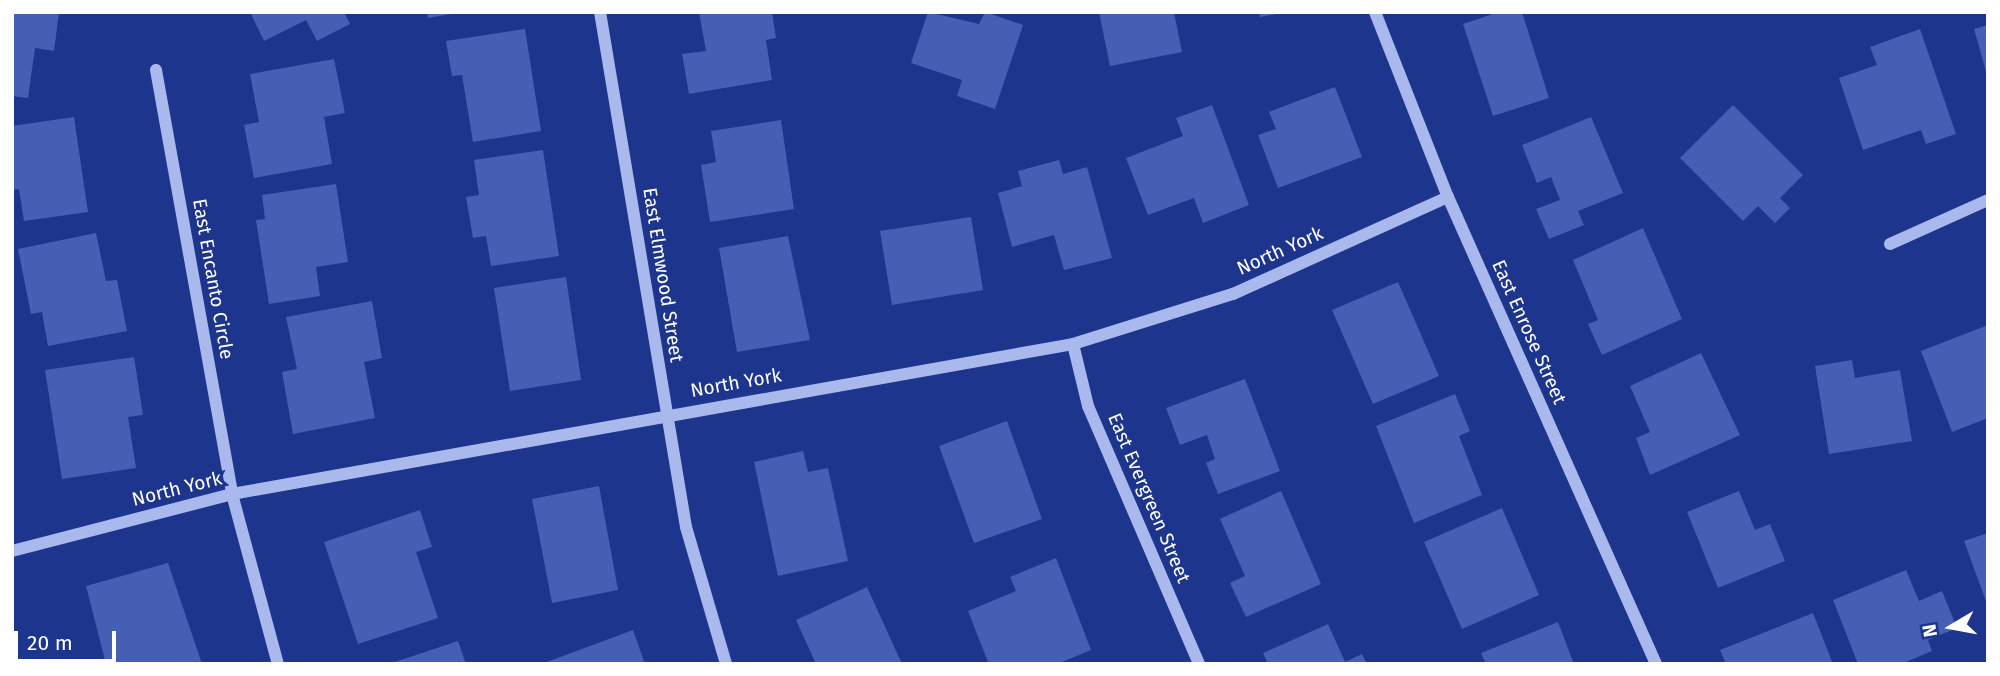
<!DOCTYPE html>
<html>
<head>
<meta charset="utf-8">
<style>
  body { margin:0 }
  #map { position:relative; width:2000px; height:676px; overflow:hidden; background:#1d358d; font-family:"Fira Sans",sans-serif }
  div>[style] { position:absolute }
  .building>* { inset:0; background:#455fb4 }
  .minor>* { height:12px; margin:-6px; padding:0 6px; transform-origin:6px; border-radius:6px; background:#aab9ed }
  span { translate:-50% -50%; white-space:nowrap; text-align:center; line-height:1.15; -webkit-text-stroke:6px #1d358d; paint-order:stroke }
  .street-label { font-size:19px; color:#fff }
  .frame { position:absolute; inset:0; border:14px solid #fff; pointer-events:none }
  .north { position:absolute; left:1916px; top:592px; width:70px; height:70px; -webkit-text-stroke:5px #1d358d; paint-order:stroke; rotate:260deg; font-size:19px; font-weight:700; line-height:28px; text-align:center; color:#fff }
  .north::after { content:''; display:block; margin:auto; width:24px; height:32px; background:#fff; clip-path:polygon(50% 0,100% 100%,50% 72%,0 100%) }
  .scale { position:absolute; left:14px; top:631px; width:102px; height:32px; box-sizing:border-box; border:4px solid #fff; border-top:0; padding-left:9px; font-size:21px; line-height:24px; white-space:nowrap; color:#fff; -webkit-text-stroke:5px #1d358d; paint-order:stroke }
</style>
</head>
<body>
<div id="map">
  <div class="building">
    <i style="clip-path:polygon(12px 12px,59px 12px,54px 51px,35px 48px,28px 98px,12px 96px)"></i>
    <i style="clip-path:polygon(250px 12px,344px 12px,350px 24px,317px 41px,306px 20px,264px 41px)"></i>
    <i style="clip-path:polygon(427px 12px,451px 12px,451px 14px,428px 18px)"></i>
    <i style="clip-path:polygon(699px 12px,772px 12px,776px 38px,766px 40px,772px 80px,689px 94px,682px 54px,706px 51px)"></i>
    <i style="clip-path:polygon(928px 12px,979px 24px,985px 12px,1023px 25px,995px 109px,957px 96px,962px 80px,911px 63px)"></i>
    <i style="clip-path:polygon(1099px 12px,1174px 12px,1182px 52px,1110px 66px)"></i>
    <i style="clip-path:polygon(1259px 12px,1276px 12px,1276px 14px,1260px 17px)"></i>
    <i style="clip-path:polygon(1499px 12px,1522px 12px,1549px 98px,1493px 116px,1463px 24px)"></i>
    <i style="clip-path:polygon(1988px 25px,1988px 75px,1987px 75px,1974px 29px)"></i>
    <i style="clip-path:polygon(525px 29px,541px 131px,473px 142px,462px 75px,452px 76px,446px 41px)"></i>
    <i style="clip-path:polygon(1920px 29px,1956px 134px,1926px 144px,1921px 130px,1863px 150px,1839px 78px,1877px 65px,1870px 47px)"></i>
    <i style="clip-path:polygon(334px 59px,345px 113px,324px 117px,332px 164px,254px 178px,244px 125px,259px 122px,250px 74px)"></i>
    <i style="clip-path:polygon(1335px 87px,1362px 157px,1278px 188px,1258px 135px,1276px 129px,1269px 112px)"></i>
    <i style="clip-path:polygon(1212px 105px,1249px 205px,1203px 223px,1194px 198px,1148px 215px,1126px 158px,1183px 136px,1176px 118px)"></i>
    <i style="clip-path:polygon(1733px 105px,1803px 175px,1780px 198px,1790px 208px,1775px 223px,1758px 206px,1743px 221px,1680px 158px)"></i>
    <i style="clip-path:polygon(74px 117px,88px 212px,24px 221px,19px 189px,12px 190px,12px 126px)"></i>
    <i style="clip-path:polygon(1591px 117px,1623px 193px,1578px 211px,1584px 225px,1549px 239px,1536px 209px,1560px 200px,1551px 177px,1537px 183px,1522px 145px)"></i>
    <i style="clip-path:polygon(781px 120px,794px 209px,710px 222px,701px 165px,716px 162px,711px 131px)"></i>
    <i style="clip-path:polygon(543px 150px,559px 256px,491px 266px,486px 236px,473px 238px,466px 197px,479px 195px,474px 160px)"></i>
    <i style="clip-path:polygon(1059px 160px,1063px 174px,1087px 167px,1112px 258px,1064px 270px,1054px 235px,1012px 247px,998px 193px,1022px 186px,1018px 171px)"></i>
    <i style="clip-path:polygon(336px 184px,348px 262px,316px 267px,320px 296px,269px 304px,256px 220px,265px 219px,262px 195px)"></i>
    <i style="clip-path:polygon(971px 217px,983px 290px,892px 305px,880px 231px)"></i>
    <i style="clip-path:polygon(1643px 228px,1682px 319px,1602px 355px,1588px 324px,1598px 320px,1573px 260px)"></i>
    <i style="clip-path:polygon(96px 233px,106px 281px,117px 280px,127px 331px,48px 346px,42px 312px,31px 314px,18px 249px)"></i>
    <i style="clip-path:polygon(788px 236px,810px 340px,737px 352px,719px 248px)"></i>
    <i style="clip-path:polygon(566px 277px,581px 380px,510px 391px,494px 288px)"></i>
    <i style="clip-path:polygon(1398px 282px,1439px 376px,1373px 404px,1332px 310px)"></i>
    <i style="clip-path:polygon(372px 301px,382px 358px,364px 362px,375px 418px,293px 434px,282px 372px,297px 369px,286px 317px)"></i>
    <i style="clip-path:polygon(1988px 325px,1988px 418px,1952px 432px,1921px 351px)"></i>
    <i style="clip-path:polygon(1701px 353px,1740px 435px,1650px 475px,1636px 438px,1650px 432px,1630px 386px)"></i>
    <i style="clip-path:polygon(134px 357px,143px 415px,128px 417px,136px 468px,62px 479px,45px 370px)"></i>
    <i style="clip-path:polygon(1852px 360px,1855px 378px,1900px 370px,1912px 441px,1829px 454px,1815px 366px)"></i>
    <i style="clip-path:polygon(1245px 379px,1280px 471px,1218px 494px,1206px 463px,1215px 459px,1207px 435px,1180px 445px,1166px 408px)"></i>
    <i style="clip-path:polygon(1455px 394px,1470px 431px,1459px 436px,1482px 495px,1414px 523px,1376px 426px)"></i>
    <i style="clip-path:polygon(1007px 421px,1042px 519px,974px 543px,939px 446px)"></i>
    <i style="clip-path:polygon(803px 451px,808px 472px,828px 468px,848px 561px,778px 576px,754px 462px)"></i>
    <i style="clip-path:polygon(599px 486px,618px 590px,552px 603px,532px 499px)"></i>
    <i style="clip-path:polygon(1281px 491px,1321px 584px,1246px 617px,1230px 583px,1245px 576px,1220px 519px)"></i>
    <i style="clip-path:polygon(1739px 491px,1755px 530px,1770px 524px,1785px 561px,1718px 588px,1687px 512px)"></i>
    <i style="clip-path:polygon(1502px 508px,1539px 595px,1462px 629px,1424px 542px)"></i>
    <i style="clip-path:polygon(420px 510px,432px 547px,416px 552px,438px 618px,358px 644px,324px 542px)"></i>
    <i style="clip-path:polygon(1988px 533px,1988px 604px,1987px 604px,1964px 541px)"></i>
    <i style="clip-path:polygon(1056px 558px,1091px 650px,1057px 664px,988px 662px,968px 611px,1016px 591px,1010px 577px)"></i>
    <i style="clip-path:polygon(168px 563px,202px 664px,106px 664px,86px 586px)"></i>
    <i style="clip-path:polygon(1906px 570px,1919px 601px,1942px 591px,1957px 628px,1928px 640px,1932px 651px,1901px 664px,1858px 664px,1833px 600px)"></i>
    <i style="clip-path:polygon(867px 587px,902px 664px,816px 664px,796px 620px)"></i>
    <i style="clip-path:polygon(1813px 613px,1833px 664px,1726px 664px,1720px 650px)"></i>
    <i style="clip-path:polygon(1558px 622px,1574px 664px,1486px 664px,1481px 653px)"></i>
    <i style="clip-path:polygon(1328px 624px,1345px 662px,1362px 654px,1367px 664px,1268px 664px,1263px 653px)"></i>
    <i style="clip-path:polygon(633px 630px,645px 664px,545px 664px,544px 663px)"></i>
    <i style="clip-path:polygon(458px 641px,466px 664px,392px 664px,392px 663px)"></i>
  </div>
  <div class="minor">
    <i style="left:600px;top:12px;width:522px;rotate:80.52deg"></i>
    <i style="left:686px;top:527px;width:143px;rotate:73.7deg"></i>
    <i style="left:1375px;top:12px;width:199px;rotate:68.5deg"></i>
    <i style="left:1448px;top:197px;width:511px;rotate:65.99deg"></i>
    <i style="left:156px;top:70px;width:431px;rotate:79.8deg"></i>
    <i style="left:232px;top:494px;width:176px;rotate:74.9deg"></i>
    <i style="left:1890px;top:244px;width:107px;rotate:-24.2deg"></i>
    <i style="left:1073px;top:344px;width:64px;rotate:76.4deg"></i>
    <i style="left:1088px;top:406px;width:281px;rotate:66.7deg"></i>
    <i style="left:12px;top:551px;width:227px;rotate:-14.5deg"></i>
    <i style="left:232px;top:494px;width:854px;rotate:-10.11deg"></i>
    <i style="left:1073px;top:344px;width:168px;rotate:-17.4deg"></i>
    <i style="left:1233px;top:294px;width:236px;rotate:-24.3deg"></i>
  </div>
  <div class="street-label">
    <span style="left:1280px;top:251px;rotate:-24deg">North York</span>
    <span style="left:663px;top:275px;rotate:81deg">East Elmwood Street</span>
    <span style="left:213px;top:279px;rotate:80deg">East Encanto Circle</span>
    <span style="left:1529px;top:332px;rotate:66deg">East Enrose Street</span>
    <span style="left:736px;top:383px;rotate:-10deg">North York</span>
    <span style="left:177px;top:489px;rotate:-14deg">North York</span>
    <span style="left:1149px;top:498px;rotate:67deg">East Evergreen Street</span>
  </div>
  <div class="frame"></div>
  <div class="north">N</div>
  <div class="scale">20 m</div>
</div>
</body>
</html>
